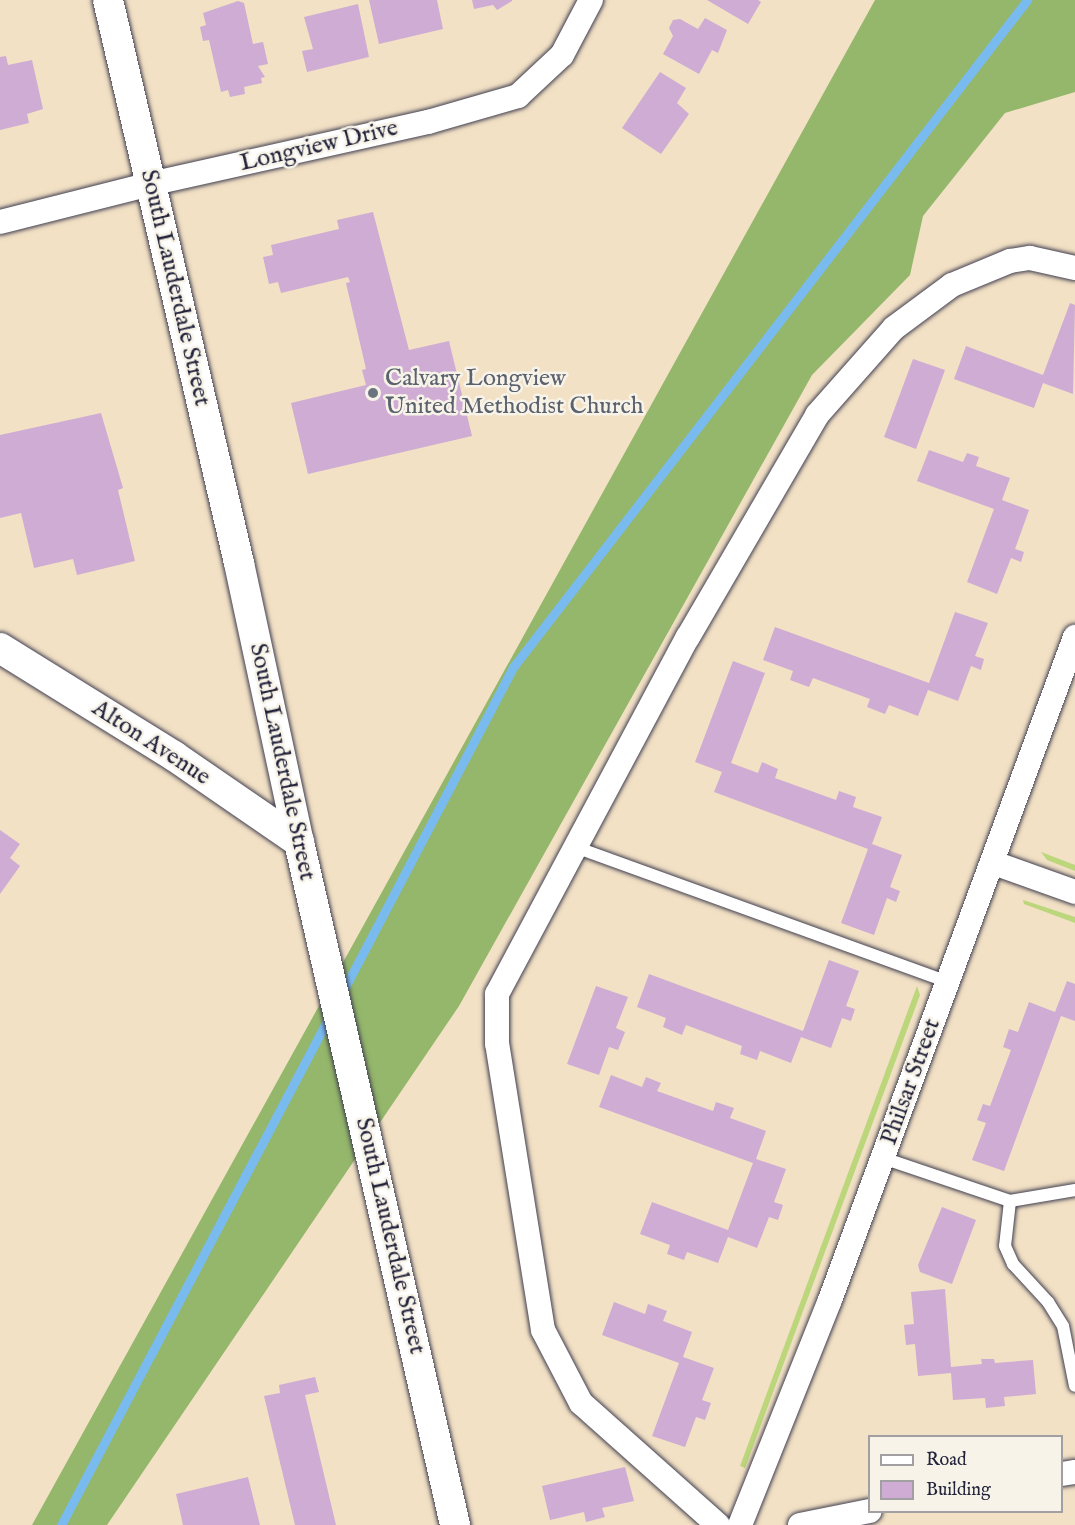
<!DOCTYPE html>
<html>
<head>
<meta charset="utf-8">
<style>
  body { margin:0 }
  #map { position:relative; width:1075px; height:1525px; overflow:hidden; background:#f2e1c5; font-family:"IM FELL English",serif }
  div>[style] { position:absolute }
  .green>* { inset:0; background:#bbd67b }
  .forest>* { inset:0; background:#94b76b }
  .stream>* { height:9px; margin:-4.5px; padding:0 4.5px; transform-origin:4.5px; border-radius:4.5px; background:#7abbef }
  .building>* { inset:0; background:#cfacd3 }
  .roads { filter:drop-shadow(0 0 2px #413f50) drop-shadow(0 0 2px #413f50) }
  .service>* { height:12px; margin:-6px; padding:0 6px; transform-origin:6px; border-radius:6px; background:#fff }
  .minor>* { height:24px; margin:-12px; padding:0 12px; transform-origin:12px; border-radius:12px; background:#fff }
  .tertiary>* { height:30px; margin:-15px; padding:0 15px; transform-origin:15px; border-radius:15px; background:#fff }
  .dots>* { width:16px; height:16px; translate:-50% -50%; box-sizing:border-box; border:3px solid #f7f3e8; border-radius:50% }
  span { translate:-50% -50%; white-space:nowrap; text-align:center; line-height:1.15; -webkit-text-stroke:5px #f7f3e8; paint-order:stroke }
  .street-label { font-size:24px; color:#22223b }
  .worship-label { font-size:24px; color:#5b616d }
  .left { translate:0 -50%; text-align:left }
  .legend { position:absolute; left:868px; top:1435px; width:195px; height:78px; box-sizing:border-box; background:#f7f3e8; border:2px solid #a29fa3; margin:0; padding:8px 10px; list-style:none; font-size:18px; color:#22223b }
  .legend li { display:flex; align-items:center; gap:12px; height:30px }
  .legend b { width:30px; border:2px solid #a29fa3 }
</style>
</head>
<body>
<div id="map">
  <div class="green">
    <i style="clip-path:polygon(1041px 852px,1075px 865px,1075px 871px,1047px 860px)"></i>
    <i style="clip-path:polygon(1023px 900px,1075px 917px,1075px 923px,1024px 904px)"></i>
    <i style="clip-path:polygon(917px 986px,920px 995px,745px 1468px,740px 1466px)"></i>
  </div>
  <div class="forest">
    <i style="clip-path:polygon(875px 0,1075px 0,1075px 92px,1005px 113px,923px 216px,910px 275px,812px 375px,459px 1006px,107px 1525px,32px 1525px)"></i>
  </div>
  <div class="stream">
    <i style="left:342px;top:993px;width:369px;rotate:-62.3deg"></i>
    <i style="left:514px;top:666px;width:841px;rotate:-52.39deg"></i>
    <i style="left:61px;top:1525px;width:577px;rotate:-62.19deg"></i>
  </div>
  <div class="building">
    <i style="clip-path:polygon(369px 0,437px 0,443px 29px,379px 44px)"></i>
    <i style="clip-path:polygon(472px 0,512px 0,512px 1px,497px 10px,493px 5px,474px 9px)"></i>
    <i style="clip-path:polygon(707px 0,758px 0,761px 2px,748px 24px)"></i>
    <i style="clip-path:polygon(238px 1px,244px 3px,253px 44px,263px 42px,268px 64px,258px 66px,265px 77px,261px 78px,262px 83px,244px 87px,245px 94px,230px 97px,228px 90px,221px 92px,209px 40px,203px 41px,200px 27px,206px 25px,203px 13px)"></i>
    <i style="clip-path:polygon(358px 4px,369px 57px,307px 72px,302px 51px,313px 49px,304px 17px)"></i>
    <i style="clip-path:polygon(705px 18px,727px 30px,718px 53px,712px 50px,699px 74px,663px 54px,673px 36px,669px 28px,673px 20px,680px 19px,698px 29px)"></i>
    <i style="clip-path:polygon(6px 56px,8px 65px,32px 60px,43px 109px,27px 114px,29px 123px,0 130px,0 57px)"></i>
    <i style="clip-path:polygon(660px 72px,686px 88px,677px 103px,689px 114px,661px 154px,622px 128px)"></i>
    <i style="clip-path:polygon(373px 212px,409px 350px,449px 341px,472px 436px,308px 474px,291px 403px,366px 385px,362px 370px,366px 369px,346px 283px,350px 282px,348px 277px,281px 293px,278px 282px,269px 284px,263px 257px,273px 255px,271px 245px,339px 229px,337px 220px)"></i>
    <i style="clip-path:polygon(1070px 303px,1075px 305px,1073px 394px,1043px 383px,1034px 408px,954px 379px,966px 346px,1043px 375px)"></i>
    <i style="clip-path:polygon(913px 359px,945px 370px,916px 449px,884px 437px)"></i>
    <i style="clip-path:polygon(101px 413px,123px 488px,118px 490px,135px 561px,77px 575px,73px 559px,34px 568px,21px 513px,0 518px,0 435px)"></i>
    <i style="clip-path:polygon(929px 450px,963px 462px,967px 453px,979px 457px,976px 466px,1010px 478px,1002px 500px,1029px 510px,1015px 549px,1024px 552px,1021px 562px,1011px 558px,997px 594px,967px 582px,994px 509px,917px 481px)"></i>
    <i style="clip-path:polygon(955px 612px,988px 623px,975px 656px,984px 659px,981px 670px,971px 666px,958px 701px,928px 690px,918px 716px,889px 705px,885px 714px,867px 707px,870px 699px,813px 678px,809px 687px,790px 680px,793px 671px,763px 660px,775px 627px,929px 683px)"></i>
    <i style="clip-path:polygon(733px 661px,765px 673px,731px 763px,758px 773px,762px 762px,778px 769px,775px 778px,836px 800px,839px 791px,856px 797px,853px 807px,882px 817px,872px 844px,902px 855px,890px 887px,900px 891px,896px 902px,887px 898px,874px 935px,841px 923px,868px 849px,714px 792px,722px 772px,695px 762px)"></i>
    <i style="clip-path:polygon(0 830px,20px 844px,10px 858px,20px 866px,0 894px)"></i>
    <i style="clip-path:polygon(829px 960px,859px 971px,846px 1006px,855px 1009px,851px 1021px,842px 1018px,831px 1048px,801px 1037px,791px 1063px,760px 1051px,757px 1060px,740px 1054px,742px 1046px,686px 1025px,682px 1035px,663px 1027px,666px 1018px,637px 1007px,649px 974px,803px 1031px)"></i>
    <i style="clip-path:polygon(1067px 981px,1075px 984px,1075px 1021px,1061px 1016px,1004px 1171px,972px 1160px,986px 1123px,977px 1120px,983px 1104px,990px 1106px,1011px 1050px,1003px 1047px,1009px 1029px,1018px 1032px,1029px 1002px,1055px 1012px)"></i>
    <i style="clip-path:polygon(596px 986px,628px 997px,616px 1028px,625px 1032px,618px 1050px,609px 1047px,599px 1075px,567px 1064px)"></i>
    <i style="clip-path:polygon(611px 1075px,642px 1087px,646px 1077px,661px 1083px,657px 1091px,713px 1111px,716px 1102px,734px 1108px,730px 1118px,766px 1131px,756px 1159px,786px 1169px,774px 1202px,783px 1205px,778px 1220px,769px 1217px,757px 1248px,728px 1237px,718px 1263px,687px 1252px,684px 1260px,667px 1254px,670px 1245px,640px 1234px,652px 1202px,728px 1230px,753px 1163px,599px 1107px)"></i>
    <i style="clip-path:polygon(942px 1207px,976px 1220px,952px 1284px,920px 1272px,918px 1265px)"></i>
    <i style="clip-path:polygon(945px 1289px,951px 1367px,982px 1364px,981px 1359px,994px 1359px,995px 1363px,1033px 1360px,1036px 1394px,1004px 1397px,1005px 1406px,986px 1408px,985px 1398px,953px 1400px,951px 1373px,918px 1376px,915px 1344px,906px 1345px,904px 1325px,914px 1324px,911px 1292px)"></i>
    <i style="clip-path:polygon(614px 1302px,645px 1314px,648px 1304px,667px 1311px,663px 1321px,692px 1332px,683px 1357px,714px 1368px,702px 1400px,711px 1403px,705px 1420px,696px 1417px,685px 1447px,652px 1436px,679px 1363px,602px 1335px)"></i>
    <i style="clip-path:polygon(315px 1377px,319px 1392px,305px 1395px,336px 1525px,295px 1525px,264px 1396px,280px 1393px,279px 1385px)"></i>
    <i style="clip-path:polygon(625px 1467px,634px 1501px,602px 1508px,605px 1517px,586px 1522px,584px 1512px,550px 1520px,542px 1486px)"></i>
    <i style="clip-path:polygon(248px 1477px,260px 1525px,183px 1525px,176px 1494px)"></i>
  </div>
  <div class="roads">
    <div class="service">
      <i style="left:575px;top:847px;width:397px;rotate:19.9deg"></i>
      <i style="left:883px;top:1158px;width:134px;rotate:18.7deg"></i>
      <i style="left:1010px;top:1201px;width:45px;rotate:96.3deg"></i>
      <i style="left:1005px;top:1246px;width:20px;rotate:66deg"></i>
      <i style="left:1013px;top:1264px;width:52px;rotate:47.4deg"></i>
      <i style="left:1048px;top:1302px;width:28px;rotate:58deg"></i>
      <i style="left:1063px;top:1326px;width:61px;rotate:78.7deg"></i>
      <i style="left:1010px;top:1201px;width:66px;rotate:-9.6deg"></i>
    </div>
    <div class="minor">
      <i style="left:0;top:222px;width:155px;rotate:-14.2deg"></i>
      <i style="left:150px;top:184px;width:285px;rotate:-12.6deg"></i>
      <i style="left:428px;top:122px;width:94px;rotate:-16.1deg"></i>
      <i style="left:518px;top:96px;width:60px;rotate:-43deg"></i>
      <i style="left:562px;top:55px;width:62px;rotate:-62.2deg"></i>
      <i style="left:994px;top:863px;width:86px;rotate:19.7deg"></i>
      <i style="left:1062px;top:1474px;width:13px;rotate:-9deg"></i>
      <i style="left:718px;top:1525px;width:183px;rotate:-138.3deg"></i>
      <i style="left:581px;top:1403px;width:82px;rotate:-117.5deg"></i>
      <i style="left:543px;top:1330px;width:290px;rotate:-99.1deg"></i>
      <i style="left:497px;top:1044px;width:50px;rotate:-90deg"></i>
      <i style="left:497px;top:994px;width:405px;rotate:-61.9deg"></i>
      <i style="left:688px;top:637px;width:257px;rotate:-59.8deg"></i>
      <i style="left:817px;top:415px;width:116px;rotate:-48.5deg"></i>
      <i style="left:894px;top:328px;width:72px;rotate:-36.6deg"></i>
      <i style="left:952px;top:285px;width:63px;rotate:-22.5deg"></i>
      <i style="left:1010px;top:261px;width:20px;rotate:-9deg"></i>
      <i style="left:1030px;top:258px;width:46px;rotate:12.5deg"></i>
      <i style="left:740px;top:1525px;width:242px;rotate:-68.2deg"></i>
      <i style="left:830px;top:1300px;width:707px;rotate:-69.72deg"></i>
      <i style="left:800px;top:1525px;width:71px;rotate:-11.3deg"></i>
    </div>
    <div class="tertiary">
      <i style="left:108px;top:0;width:578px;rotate:76.9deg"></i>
      <i style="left:239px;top:563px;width:285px;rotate:77.9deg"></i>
      <i style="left:299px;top:842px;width:701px;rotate:77.13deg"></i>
      <i style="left:0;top:648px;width:205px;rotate:31.8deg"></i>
      <i style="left:174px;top:756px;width:152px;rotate:34.5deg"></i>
    </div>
  </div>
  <div class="dots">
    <i style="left:373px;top:393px;background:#6b7280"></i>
  </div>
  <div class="street-label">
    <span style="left:319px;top:146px;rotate:-13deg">Longview Drive</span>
    <span style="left:175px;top:288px;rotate:77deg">South Lauderdale Street</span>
    <span style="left:151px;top:743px;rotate:33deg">Alton Avenue</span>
    <span style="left:282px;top:762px;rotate:78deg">South Lauderdale Street</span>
    <span style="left:911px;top:1082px;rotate:-70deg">Philsar Street</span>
    <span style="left:390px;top:1236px;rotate:77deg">South Lauderdale Street</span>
  </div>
  <div class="worship-label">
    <span class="left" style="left:385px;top:393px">Calvary Longview<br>United Methodist Church</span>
  </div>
  <ul class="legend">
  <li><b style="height:8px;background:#fff"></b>Road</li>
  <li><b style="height:16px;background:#cfacd3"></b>Building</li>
  </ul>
</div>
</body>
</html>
